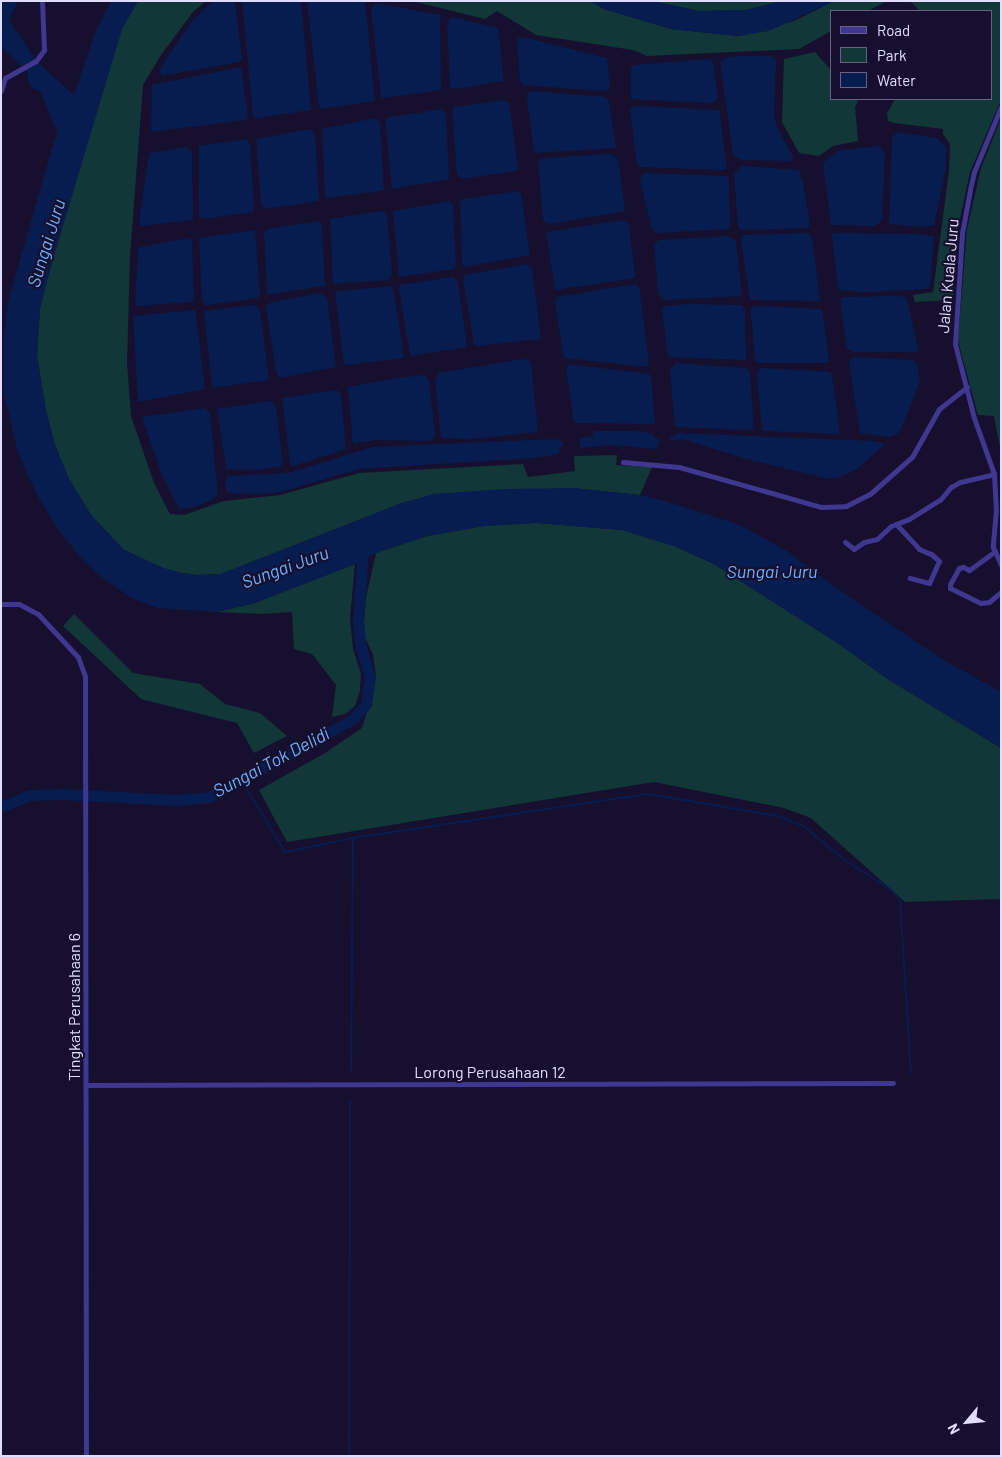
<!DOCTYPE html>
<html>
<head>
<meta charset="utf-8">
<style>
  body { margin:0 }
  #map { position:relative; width:1002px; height:1457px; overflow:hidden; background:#160f2d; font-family:Barlow,sans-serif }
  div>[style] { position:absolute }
  .green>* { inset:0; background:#123738 }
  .water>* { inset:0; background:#071d4f }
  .stream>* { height:2px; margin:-1px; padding:0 1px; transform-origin:1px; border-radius:1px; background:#071d4f }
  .river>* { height:11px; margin:-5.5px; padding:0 5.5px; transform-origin:5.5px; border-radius:5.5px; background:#071d4f }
  .minor>* { height:5px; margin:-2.5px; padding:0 2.5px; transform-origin:2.5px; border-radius:2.5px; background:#3f3790 }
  span { translate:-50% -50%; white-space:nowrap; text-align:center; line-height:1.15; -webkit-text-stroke:4.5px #160f2d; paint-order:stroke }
  .street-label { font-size:16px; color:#e2dcff }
  .water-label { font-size:18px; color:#6ab2ff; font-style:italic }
  .frame { position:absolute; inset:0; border:2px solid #e2dcff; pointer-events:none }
  .legend { position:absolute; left:830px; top:10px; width:162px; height:90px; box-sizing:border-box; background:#160f2d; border:1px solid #686181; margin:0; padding:6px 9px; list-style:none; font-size:15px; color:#e2dcff }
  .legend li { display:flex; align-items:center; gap:10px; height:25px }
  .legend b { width:25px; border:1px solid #686181 }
  .north { position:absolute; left:942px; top:1397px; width:50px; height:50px; -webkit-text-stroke:4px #160f2d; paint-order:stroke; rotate:242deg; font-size:14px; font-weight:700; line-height:20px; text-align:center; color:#e2dcff }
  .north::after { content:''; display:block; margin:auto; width:18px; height:22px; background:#e2dcff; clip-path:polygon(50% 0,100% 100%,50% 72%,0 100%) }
</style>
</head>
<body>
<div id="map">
  <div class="green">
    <i style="clip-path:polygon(138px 1px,206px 1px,193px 12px,161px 55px,143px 85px,130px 257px,127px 363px,131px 416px,154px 483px,170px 514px,184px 515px,224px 501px,280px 495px,359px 473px,523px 464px,528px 477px,575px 471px,574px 456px,617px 455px,616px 465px,652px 467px,640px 495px,573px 488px,435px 494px,402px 503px,221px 574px,197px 575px,181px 573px,163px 568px,124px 550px,91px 515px,69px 479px,55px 445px,46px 411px,37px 356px,40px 308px,52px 262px,122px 28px)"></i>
    <i style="clip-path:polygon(412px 1px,590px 1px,604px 9px,671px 29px,738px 36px,794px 21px,834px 1px,887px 1px,868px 11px,831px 11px,831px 31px,799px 49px,647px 56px,633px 50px,536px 35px,497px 11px,485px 19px)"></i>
    <i style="clip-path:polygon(652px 1px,781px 1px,747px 10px,699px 11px)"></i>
    <i style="clip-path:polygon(910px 1px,1001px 1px,1001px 100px,970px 172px,957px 233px,953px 300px,915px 302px,913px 295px,933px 292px,949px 171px,950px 144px,943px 134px,943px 129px,894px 123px,888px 121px,887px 113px,895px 99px,991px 99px,991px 11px,920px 11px)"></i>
    <i style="clip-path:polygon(815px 52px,831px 70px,831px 99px,856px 99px,858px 101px,855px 107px,858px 141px,833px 146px,819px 156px,799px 153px,782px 122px,784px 59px)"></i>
    <i style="clip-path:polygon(1001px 118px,1001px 453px,994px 416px,978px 415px,958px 341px,967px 229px,981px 168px)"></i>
    <i style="clip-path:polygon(536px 523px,622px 530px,674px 546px,714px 564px,839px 644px,889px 680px,1001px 748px,1001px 899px,905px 902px,811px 818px,784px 808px,654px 782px,287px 842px,259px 790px,325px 753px,362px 728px,372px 695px,376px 676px,373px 655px,363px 633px,366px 597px,376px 553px,427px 536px,484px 526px)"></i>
    <i style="clip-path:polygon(355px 564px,350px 618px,353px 649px,361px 674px,360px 690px,355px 706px,345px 714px,332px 717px,336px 685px,312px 654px,294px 649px,292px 612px,263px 614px,216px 612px,252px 604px)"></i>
    <i style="clip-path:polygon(74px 614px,133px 673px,200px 684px,225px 704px,260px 713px,287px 736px,254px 753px,237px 723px,141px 699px,63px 626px)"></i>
  </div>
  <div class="water">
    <i style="clip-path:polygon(1px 1px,18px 1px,9px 20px,36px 61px,74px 95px,96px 30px,111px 1px,138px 1px,122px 29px,52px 262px,40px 308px,37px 356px,46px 411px,55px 445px,69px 479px,91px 515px,124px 550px,163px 568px,181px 573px,197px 575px,221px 574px,402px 503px,435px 494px,504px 489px,573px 488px,640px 495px,662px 500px,740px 525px,787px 551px,838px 589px,940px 658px,1001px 692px,1001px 748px,889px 680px,839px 644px,714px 564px,674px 546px,622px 530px,536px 523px,484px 526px,427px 536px,376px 553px,355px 564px,252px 604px,216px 612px,157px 608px,132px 598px,100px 576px,80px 557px,57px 528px,37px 495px,18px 453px,4px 393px,4px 335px,8px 301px,57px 131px,41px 93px,29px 84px,27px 71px,1px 47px)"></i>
    <i style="clip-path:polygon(212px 1px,235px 1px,242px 58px,239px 62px,162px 76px,159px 69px,192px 21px)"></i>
    <i style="clip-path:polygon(242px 1px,301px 1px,311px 110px,257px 118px,253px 116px)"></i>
    <i style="clip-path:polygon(307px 1px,365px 1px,375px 101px,321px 109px,319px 107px)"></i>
    <i style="clip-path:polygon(590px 1px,652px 1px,699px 11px,747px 10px,781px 1px,834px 1px,769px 31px,738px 36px,671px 29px,604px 9px)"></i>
    <i style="clip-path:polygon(376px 3px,440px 15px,441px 90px,381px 98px,371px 9px)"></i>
    <i style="clip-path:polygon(452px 17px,498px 28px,504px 81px,454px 89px,450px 87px,447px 22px)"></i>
    <i style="clip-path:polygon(523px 37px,607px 58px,610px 87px,608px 90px,602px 91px,523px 85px,520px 81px,517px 41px,518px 38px)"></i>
    <i style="clip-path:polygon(742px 56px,771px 56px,776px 60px,774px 115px,777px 127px,793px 157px,791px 161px,741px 160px,733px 155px,720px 62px,725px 58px)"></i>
    <i style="clip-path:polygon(710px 59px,713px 63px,718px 97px,713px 103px,631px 99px,631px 68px,634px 65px)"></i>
    <i style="clip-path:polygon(241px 67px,248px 116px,246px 120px,151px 132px,152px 85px)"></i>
    <i style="clip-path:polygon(532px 91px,606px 97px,609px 102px,616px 148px,534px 153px,527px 98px,528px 93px)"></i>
    <i style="clip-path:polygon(504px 100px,509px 103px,518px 168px,516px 171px,461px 179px,457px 173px,452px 111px,454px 107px)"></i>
    <i style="clip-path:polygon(634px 106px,719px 110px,727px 168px,723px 170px,639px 167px,636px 161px,630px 109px)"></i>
    <i style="clip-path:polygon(442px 109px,446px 114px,449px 179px,392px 189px,385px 118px)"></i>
    <i style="clip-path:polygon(375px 118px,380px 123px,384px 191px,325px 198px,322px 129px)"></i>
    <i style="clip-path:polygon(311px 129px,315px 135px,319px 201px,265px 209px,261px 204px,256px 139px)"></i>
    <i style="clip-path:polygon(897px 132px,937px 138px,946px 147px,946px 169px,934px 225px,922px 227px,889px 224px,892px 137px)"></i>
    <i style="clip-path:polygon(246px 139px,250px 144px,254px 210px,252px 212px,204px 219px,199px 217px,199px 146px)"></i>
    <i style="clip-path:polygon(880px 146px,885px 154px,882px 221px,874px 226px,831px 225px,823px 163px,834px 153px,841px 150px)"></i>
    <i style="clip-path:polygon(187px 147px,192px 152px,193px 220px,141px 226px,139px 221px,149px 153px)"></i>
    <i style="clip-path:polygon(611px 154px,618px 159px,625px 211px,550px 224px,545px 223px,543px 219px,538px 162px,542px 158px)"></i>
    <i style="clip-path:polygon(741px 166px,799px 170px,803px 184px,810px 225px,807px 228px,742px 230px,738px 227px,734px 173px)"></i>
    <i style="clip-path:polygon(645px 173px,726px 176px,729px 178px,730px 229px,657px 233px,652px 230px,640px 181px,641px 175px)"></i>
    <i style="clip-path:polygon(518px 191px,521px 194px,530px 255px,464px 267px,462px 264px,460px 202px,463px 199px)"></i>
    <i style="clip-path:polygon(450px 201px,453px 206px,456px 266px,454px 269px,399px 277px,393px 213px,394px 211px)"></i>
    <i style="clip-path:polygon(381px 211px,385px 212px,387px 215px,392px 274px,391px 277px,387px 280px,333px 284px,330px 219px)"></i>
    <i style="clip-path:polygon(624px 220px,629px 224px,635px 278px,555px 290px,546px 232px)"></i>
    <i style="clip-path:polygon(318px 221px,322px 226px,325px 286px,270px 294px,267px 293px,264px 232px,266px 229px)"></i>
    <i style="clip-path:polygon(255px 230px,260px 294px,258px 298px,207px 305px,202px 302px,199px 238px)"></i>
    <i style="clip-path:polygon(805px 233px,810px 235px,812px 238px,820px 301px,750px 300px,741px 242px,743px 235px)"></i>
    <i style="clip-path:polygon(833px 233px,917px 234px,934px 236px,930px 286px,927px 289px,871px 292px,843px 291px,838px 289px,832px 237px)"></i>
    <i style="clip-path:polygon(728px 236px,736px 241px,742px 296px,665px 300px,658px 294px,654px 243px,659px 240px)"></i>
    <i style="clip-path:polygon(189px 238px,192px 242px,194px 302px,135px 306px,138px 249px,140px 247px)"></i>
    <i style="clip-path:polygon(527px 264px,532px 269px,541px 339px,477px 346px,474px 345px,463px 279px,465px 275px)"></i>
    <i style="clip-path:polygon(453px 277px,458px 282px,467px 347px,410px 356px,399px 290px,400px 285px)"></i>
    <i style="clip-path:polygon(635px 284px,639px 286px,649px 364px,647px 367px,565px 358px,563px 355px,555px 302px,557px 297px)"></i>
    <i style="clip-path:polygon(393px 286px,404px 358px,344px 365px,335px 293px,338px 291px)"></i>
    <i style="clip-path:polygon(320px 293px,327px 298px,336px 367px,280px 378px,276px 372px,266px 307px,271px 302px)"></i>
    <i style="clip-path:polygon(900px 296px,907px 298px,918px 349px,915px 352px,853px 352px,847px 349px,840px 302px,842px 297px)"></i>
    <i style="clip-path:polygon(688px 304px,742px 305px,745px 311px,746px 360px,670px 357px,667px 353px,662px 309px,664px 306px)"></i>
    <i style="clip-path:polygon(254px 305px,260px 311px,269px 380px,212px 388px,204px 311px)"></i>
    <i style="clip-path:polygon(756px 306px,822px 309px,829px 360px,827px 363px,759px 363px,755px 361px,751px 313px,751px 308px)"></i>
    <i style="clip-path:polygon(195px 310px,205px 389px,138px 402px,133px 316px)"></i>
    <i style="clip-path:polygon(855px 357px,912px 360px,917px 364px,920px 381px,901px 429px,896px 435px,889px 437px,860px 433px,849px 364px,851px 358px)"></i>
    <i style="clip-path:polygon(524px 359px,529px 360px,531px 364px,538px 432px,472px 439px,441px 438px,435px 381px,438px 373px)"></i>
    <i style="clip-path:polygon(675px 363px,747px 368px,750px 372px,754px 430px,675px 427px,670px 370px)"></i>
    <i style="clip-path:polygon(568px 364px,649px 374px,651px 376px,655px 424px,574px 423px,566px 369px)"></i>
    <i style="clip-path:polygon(760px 368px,830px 372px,832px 376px,840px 434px,762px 431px,757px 375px)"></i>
    <i style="clip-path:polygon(423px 375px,427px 376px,429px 381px,435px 435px,433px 438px,429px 441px,375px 440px,353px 444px,348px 387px,390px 379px)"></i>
    <i style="clip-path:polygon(337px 390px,341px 394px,346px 449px,293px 466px,290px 465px,282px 398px)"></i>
    <i style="clip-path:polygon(270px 401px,276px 407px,283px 464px,280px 467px,251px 470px,226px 469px,217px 409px)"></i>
    <i style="clip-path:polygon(205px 408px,210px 413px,218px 494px,210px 501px,196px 507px,179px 509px,162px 475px,142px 417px)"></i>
    <i style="clip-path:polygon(593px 431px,639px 431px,649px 433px,654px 435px,654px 438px,660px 439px,657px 449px,611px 445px,581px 448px,579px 438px,593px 436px)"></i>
    <i style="clip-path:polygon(678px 433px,875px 441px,885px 444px,857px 469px,843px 476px,829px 479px,743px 458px,689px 441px,680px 439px,672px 441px,669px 438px)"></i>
    <i style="clip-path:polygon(555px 439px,560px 440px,563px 443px,558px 454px,535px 458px,359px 469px,280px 492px,259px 494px,230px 493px,226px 491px,225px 480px,227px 476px,289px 473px,372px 447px)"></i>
  </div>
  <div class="stream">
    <i style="left:242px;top:781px;width:83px;rotate:58.8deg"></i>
    <i style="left:285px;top:852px;width:69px;rotate:-11.6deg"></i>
    <i style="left:353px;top:838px;width:299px;rotate:-8.5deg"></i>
    <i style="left:649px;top:794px;width:131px;rotate:9.7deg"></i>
    <i style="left:778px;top:816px;width:27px;rotate:22deg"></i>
    <i style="left:803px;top:826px;width:55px;rotate:39.1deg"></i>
    <i style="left:846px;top:861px;width:52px;rotate:32.5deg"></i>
    <i style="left:890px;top:889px;width:15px;rotate:48deg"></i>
    <i style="left:900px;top:900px;width:173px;rotate:86.4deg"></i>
    <i style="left:351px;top:1071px;width:233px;rotate:-89.5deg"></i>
    <i style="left:349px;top:1456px;width:356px;rotate:-89.8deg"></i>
  </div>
  <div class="river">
    <i style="left:1px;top:807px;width:30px;rotate:-23deg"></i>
    <i style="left:29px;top:795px;width:35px;rotate:-2deg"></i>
    <i style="left:64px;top:794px;width:112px;rotate:3.1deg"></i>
    <i style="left:176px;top:800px;width:33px;rotate:-5deg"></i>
    <i style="left:209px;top:797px;width:164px;rotate:-28.4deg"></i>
    <i style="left:353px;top:719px;width:20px;rotate:-49deg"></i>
    <i style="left:366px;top:704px;width:27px;rotate:-82deg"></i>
    <i style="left:370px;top:677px;width:30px;rotate:-107deg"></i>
    <i style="left:361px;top:648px;width:25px;rotate:-97deg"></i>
    <i style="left:358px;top:623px;width:76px;rotate:-86.2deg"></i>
  </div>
  <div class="minor">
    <i style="left:1px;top:91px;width:14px;rotate:-73deg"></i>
    <i style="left:5px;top:78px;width:35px;rotate:-29deg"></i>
    <i style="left:36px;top:61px;width:14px;rotate:-54deg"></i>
    <i style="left:44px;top:50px;width:49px;rotate:-92.3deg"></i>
    <i style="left:1001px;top:107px;width:70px;rotate:112.6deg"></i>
    <i style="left:974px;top:172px;width:18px;rotate:103deg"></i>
    <i style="left:970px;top:190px;width:44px;rotate:100.5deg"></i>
    <i style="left:962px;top:233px;width:111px;rotate:93.6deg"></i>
    <i style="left:955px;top:344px;width:76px;rotate:75.6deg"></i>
    <i style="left:974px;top:418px;width:59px;rotate:70.3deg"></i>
    <i style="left:994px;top:474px;width:35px;rotate:87deg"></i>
    <i style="left:996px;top:509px;width:38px;rotate:95deg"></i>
    <i style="left:993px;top:547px;width:20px;rotate:66deg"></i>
    <i style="left:623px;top:462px;width:56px;rotate:5.1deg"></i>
    <i style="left:679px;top:467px;width:148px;rotate:15.7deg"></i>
    <i style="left:821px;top:507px;width:25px;rotate:-2deg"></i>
    <i style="left:846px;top:506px;width:27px;rotate:-27deg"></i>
    <i style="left:870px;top:494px;width:56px;rotate:-41.4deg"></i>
    <i style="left:912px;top:457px;width:55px;rotate:-60.6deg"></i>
    <i style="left:939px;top:409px;width:36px;rotate:-38deg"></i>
    <i style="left:896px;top:524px;width:34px;rotate:47deg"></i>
    <i style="left:919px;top:549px;width:13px;rotate:23deg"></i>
    <i style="left:931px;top:554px;width:11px;rotate:41deg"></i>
    <i style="left:939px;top:561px;width:24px;rotate:114deg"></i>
    <i style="left:929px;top:583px;width:20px;rotate:-165deg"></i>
    <i style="left:845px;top:542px;width:11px;rotate:38deg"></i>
    <i style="left:854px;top:549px;width:12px;rotate:-35deg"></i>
    <i style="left:864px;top:542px;width:13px;rotate:-13deg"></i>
    <i style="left:877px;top:539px;width:19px;rotate:-43deg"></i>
    <i style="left:891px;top:526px;width:19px;rotate:-21deg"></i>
    <i style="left:909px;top:519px;width:36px;rotate:-32deg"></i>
    <i style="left:940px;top:500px;width:17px;rotate:-50deg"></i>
    <i style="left:951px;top:487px;width:10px;rotate:-29deg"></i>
    <i style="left:960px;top:482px;width:35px;rotate:-13deg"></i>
    <i style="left:994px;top:552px;width:31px;rotate:144deg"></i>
    <i style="left:969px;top:570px;width:7px;rotate:-153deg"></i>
    <i style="left:963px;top:567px;width:4px;rotate:166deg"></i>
    <i style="left:959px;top:568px;width:18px;rotate:119deg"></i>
    <i style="left:950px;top:584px;width:4px;rotate:90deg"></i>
    <i style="left:950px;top:588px;width:34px;rotate:26deg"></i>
    <i style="left:981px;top:603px;width:8px;rotate:-7deg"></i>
    <i style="left:989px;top:602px;width:16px;rotate:-40deg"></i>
    <i style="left:1px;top:604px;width:18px"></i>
    <i style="left:19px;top:604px;width:21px;rotate:28deg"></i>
    <i style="left:38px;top:614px;width:59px;rotate:47.1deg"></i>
    <i style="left:78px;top:657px;width:20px;rotate:70deg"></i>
    <i style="left:85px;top:676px;width:780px;rotate:89.93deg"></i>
    <i style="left:86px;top:1085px;width:807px;rotate:-0.14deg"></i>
  </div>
  <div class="street-label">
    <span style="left:948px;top:276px;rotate:-85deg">Jalan Kuala Juru</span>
    <span style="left:74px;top:1007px;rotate:-90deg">Tingkat Perusahaan 6</span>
    <span style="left:490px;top:1072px">Lorong Perusahaan 12</span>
  </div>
  <div class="water-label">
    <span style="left:46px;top:243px;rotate:-73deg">Sungai Juru</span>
    <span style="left:285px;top:567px;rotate:-20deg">Sungai Juru</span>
    <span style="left:772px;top:571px">Sungai Juru</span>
    <span style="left:271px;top:762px;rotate:-28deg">Sungai Tok Delidi</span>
  </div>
  <div class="frame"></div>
  <ul class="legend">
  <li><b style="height:6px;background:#3f3790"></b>Road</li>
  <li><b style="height:14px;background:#123738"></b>Park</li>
  <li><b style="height:14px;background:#071d4f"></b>Water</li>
  </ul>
  <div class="north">N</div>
</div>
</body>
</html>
